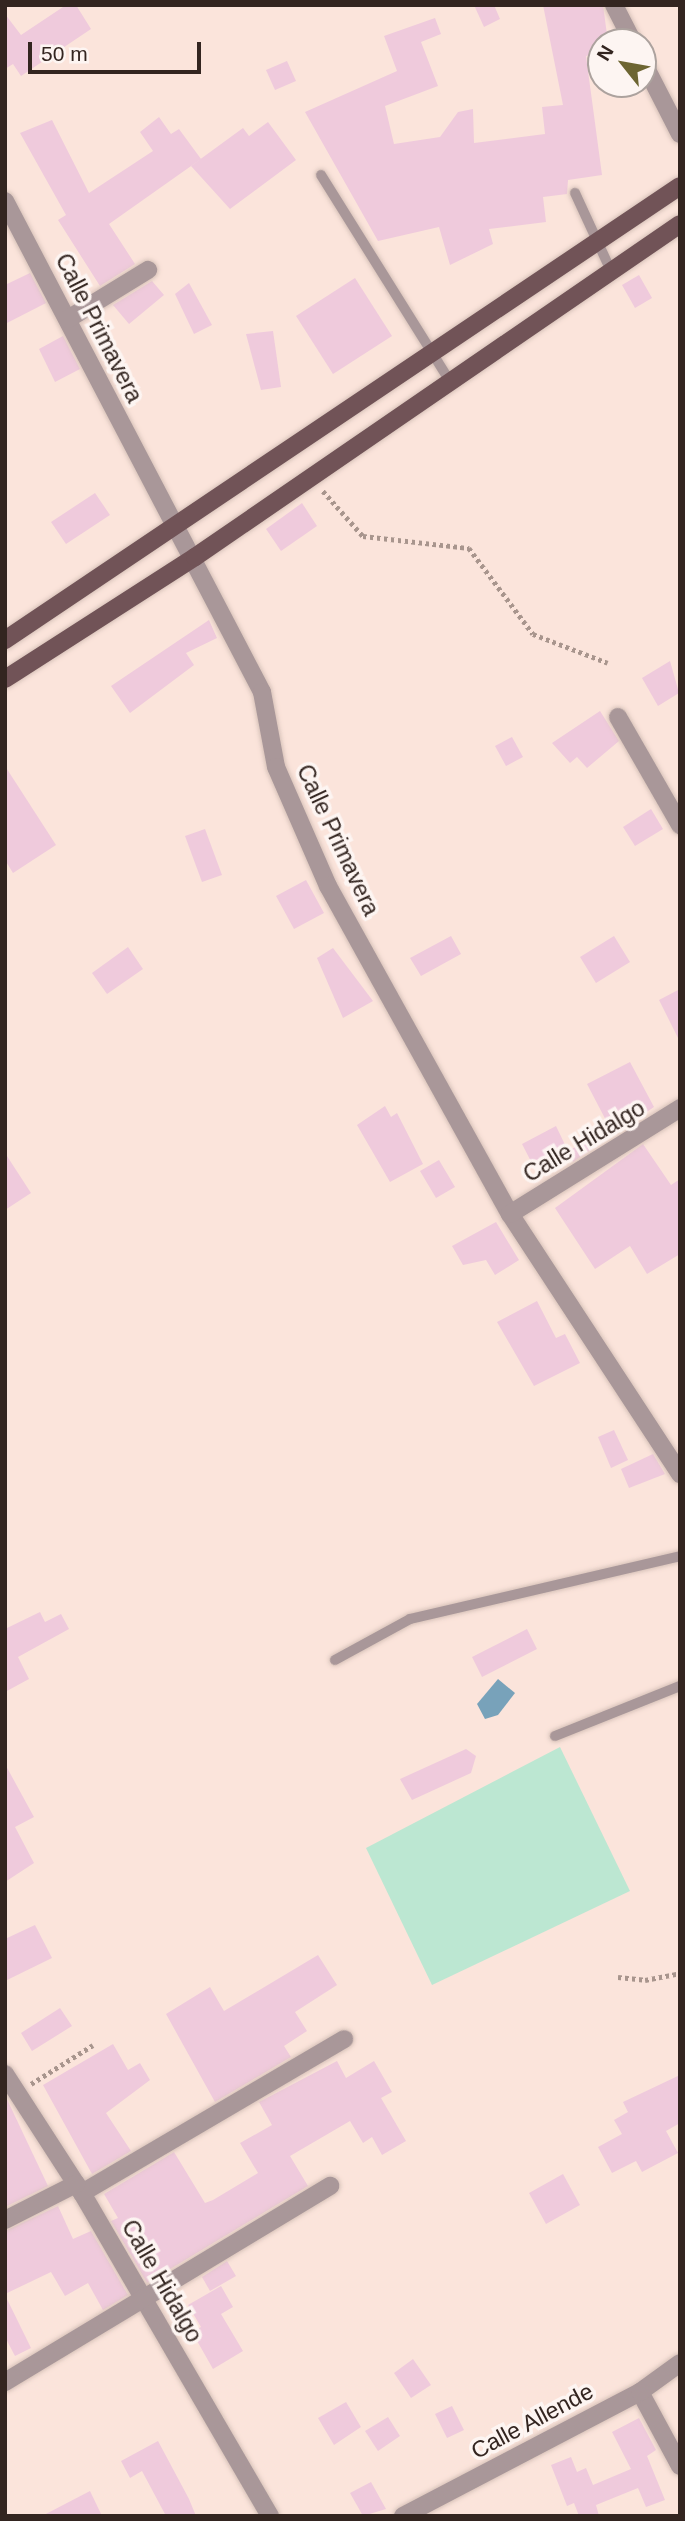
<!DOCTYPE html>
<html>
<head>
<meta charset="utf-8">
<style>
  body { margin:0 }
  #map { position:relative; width:685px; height:2521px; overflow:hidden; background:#fbe4db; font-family:Arial,sans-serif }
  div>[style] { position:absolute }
  .green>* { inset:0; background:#bce7d2 }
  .water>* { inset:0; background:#78a2ba }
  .building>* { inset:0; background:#efcadc }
  .path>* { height:4.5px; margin-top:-2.25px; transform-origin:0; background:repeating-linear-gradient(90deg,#a8958d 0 3.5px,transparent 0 7px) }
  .roads { filter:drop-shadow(0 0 2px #d7c2b9) drop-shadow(0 0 2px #d7c2b9) }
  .lane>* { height:10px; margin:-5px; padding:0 5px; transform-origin:5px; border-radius:5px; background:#a99799 }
  .street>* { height:18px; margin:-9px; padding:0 9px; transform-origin:9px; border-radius:9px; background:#a99799 }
  .primary>* { height:18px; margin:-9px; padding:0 9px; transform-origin:9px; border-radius:9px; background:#715357 }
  span { translate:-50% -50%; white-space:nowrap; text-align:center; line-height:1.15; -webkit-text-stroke:7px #fdf5f2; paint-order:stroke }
  .street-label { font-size:23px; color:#332520 }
  .frame { position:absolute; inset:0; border:7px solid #332520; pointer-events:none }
  .north { position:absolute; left:587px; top:28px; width:70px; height:70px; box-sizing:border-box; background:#fdf5f2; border:2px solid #aca29e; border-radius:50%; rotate:301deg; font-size:19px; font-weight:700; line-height:28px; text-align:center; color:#332520 }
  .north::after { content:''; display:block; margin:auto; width:24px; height:32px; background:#6d6532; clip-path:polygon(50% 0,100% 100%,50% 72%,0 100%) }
  .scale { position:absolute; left:28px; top:42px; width:173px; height:32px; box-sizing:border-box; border:4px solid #332520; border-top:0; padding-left:9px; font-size:21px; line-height:24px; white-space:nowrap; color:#332520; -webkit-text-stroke:5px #fdf5f2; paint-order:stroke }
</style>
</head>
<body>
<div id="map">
  <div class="green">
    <i style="clip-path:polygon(560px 1747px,630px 1891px,432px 1985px,366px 1848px)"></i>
  </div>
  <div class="water">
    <i style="clip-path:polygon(498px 1679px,515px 1693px,498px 1715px,485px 1719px,477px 1704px)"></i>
  </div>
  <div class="building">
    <i style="clip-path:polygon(66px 5px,76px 5px,91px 29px,21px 76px,13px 64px,5px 69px,5px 14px,21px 35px)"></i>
    <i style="clip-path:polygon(474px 5px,494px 5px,500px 19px,484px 27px)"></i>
    <i style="clip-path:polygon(543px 5px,603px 5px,608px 42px,601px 42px,601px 53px,586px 56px,602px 175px,568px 180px,567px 194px,543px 197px,546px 222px,489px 229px,493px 244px,450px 265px,439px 227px,378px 241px,305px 112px,397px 71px,384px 36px,435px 18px,441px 34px,421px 42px,438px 86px,385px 106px,394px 144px,440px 137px,458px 112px,473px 109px,474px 143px,545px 134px,542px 107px,563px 105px)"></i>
    <i style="clip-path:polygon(287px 61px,296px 81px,275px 90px,266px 70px)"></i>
    <i style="clip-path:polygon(159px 117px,171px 134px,179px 129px,201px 159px,109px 224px,135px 264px,100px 286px,58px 220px,66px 215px,20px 133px,52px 120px,89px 193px,153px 151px,140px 132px)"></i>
    <i style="clip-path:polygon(268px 122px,296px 160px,230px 209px,191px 166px,243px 128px,249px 136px)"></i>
    <i style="clip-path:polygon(30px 273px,46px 303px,5px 324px,5px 285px)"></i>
    <i style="clip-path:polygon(639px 275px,652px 298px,635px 308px,622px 285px)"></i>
    <i style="clip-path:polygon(355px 278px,392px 336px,333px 374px,296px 316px)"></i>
    <i style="clip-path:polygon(152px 281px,164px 295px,129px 324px,113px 305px)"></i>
    <i style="clip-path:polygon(189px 283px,212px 325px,194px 334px,175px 294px)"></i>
    <i style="clip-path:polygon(273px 331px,281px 387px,261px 390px,246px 334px)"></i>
    <i style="clip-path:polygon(63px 336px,80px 369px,55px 382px,39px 349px)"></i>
    <i style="clip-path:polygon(95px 493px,110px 515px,66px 544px,51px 522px)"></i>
    <i style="clip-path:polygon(302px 503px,317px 526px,281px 551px,266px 529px)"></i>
    <i style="clip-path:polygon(209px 620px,217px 638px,186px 653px,194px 665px,130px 713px,111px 686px)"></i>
    <i style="clip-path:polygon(670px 661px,679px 693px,658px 706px,642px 678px)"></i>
    <i style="clip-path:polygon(600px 711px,619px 741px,587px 768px,577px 757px,570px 763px,552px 743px)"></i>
    <i style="clip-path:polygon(512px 737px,523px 757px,506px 766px,495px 746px)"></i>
    <i style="clip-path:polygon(5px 766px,56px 845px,13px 873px,5px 860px)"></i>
    <i style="clip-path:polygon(651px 809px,663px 829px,635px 846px,623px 827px)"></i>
    <i style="clip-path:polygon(205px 829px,222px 875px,202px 882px,185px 836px)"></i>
    <i style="clip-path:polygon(306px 880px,324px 913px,294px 929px,276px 896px)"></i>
    <i style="clip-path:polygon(451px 936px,461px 954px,421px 976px,410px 958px)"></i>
    <i style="clip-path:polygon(614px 936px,630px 962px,596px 983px,580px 957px)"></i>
    <i style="clip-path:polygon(128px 947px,143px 969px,107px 994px,92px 973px)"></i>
    <i style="clip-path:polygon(333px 948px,373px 1001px,343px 1018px,317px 958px)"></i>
    <i style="clip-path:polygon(680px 989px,680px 1042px,659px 1000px)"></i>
    <i style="clip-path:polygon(630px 1062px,654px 1107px,573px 1162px,569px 1155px,537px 1173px,522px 1144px,556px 1126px,568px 1151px,610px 1128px,587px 1084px)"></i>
    <i style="clip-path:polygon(385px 1106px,391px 1117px,397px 1113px,423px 1164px,390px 1182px,357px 1125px)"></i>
    <i style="clip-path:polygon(643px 1144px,671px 1185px,680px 1179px,680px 1254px,647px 1274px,630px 1246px,595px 1269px,555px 1208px)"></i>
    <i style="clip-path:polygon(5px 1153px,31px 1193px,5px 1210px)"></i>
    <i style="clip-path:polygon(439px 1160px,455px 1187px,436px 1198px,420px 1171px)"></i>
    <i style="clip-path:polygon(496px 1222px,519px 1260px,495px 1275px,486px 1260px,463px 1265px,452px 1246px)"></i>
    <i style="clip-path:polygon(537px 1301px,556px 1338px,565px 1334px,580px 1363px,534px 1386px,497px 1322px)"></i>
    <i style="clip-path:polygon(614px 1430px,628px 1460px,611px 1468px,598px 1437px)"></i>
    <i style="clip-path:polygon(653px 1454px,665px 1474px,629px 1488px,621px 1469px)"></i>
    <i style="clip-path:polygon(40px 1612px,45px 1622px,61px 1614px,69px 1629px,18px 1657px,29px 1679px,5px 1692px,5px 1629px)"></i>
    <i style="clip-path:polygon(527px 1629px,537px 1649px,482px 1677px,472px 1657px)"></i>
    <i style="clip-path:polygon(466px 1749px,476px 1756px,471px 1773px,412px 1800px,400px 1779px)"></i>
    <i style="clip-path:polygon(5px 1764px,34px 1817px,15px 1827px,34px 1863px,5px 1882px)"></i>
    <i style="clip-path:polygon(35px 1925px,52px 1958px,5px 1981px,5px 1939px)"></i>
    <i style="clip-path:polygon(318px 1955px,337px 1985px,295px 2012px,307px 2031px,284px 2046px,291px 2057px,215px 2102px,166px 2014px,210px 1987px,224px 2011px)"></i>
    <i style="clip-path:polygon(60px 2008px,72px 2026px,32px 2051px,21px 2033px)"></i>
    <i style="clip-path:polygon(113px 2044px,128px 2070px,140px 2063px,150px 2080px,106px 2113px,131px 2151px,92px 2174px,43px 2085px)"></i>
    <i style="clip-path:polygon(337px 2061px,346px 2078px,374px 2061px,392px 2092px,381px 2098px,406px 2141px,382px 2155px,372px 2137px,363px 2143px,350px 2121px,290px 2156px,308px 2186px,147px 2283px,111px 2221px,118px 2218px,104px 2194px,174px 2152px,205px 2203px,213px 2200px,258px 2173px,240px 2143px,272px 2125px,259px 2102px)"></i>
    <i style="clip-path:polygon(680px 2075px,680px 2123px,666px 2131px,678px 2153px,642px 2172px,636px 2161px,612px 2173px,598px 2147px,622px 2134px,614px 2120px,628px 2112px,623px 2102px)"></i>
    <i style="clip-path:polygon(5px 2095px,48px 2186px,5px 2207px)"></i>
    <i style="clip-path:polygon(563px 2174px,580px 2205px,546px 2224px,529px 2193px)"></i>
    <i style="clip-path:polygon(58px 2206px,73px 2239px,91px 2231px,128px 2295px,103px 2310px,88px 2283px,65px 2296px,51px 2272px,5px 2294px,5px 2231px)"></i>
    <i style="clip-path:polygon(227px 2261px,236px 2276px,210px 2291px,202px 2277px)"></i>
    <i style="clip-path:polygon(221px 2286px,233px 2307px,221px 2314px,243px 2351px,213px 2369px,192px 2332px,201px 2327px,188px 2305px)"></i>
    <i style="clip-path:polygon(5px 2295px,31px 2348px,15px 2356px,5px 2337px)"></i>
    <i style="clip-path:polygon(413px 2359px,431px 2385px,411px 2398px,394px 2373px)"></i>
    <i style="clip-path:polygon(346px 2402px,361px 2427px,334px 2445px,318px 2418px)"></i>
    <i style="clip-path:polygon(452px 2406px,464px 2430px,447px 2438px,435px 2414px)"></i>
    <i style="clip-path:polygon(388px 2417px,400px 2436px,378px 2451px,365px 2431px)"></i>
    <i style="clip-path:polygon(639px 2418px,656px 2450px,647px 2456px,665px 2500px,646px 2507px,638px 2488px,596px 2505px,599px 2516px,579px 2516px,574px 2503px,567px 2506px,551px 2465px,571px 2457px,577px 2472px,586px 2468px,593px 2485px,631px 2469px,612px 2432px)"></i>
    <i style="clip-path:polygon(158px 2441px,189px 2499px,196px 2516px,166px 2516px,142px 2471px,130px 2478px,121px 2461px)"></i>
    <i style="clip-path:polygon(371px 2482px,386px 2509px,363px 2516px,350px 2493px)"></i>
    <i style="clip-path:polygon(90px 2491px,102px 2516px,42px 2516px)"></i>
  </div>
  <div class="path">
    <i style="left:323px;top:491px;width:60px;rotate:48.4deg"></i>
    <i style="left:363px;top:536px;width:107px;rotate:6.5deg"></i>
    <i style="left:469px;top:548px;width:107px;rotate:53.3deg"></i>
    <i style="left:533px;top:634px;width:80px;rotate:21.1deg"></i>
    <i style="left:618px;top:1977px;width:27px;rotate:6deg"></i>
    <i style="left:645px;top:1980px;width:36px;rotate:-11deg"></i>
    <i style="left:31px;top:2084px;width:73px;rotate:-32.2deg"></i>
  </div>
  <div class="roads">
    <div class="lane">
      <i style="left:321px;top:175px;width:242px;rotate:58deg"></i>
      <i style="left:575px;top:193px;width:86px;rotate:65.2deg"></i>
      <i style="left:335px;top:1660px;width:85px;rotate:-28.7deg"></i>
      <i style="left:410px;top:1619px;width:277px;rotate:-13.1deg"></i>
      <i style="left:555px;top:1736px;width:135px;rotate:-21.8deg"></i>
    </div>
    <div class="street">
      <i style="left:614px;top:5px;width:42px;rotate:62.8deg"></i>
      <i style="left:643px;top:62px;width:81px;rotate:62.8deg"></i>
      <i style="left:5px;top:201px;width:554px;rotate:62.37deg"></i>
      <i style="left:262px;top:692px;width:76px;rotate:79.4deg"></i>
      <i style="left:276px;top:767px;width:130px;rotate:66.4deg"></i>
      <i style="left:328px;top:886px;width:375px;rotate:61deg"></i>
      <i style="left:510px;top:1214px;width:311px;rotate:56.8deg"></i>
      <i style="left:68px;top:319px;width:94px;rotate:-31.5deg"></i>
      <i style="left:618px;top:717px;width:125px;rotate:60.1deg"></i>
      <i style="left:510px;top:1214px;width:200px;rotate:-31.9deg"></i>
      <i style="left:5px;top:2074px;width:142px;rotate:57.1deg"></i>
      <i style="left:82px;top:2193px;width:374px;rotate:59.8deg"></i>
      <i style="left:82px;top:2193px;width:304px;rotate:-30.4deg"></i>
      <i style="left:5px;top:2220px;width:80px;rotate:-26.9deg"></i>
      <i style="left:5px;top:2382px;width:380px;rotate:-31.1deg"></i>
      <i style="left:640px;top:2392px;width:84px;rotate:61.6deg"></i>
      <i style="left:403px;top:2516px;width:267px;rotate:-27.6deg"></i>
      <i style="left:640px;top:2392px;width:49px;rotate:-35.9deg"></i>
    </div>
    <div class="primary">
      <i style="left:5px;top:640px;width:813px;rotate:-33.92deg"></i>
      <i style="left:5px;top:679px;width:226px;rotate:-32.7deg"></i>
      <i style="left:195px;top:557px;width:588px;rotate:-34.47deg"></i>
    </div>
  </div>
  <div class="street-label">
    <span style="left:99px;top:328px;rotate:63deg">Calle Primavera</span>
    <span style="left:338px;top:840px;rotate:65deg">Calle Primavera</span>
    <span style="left:584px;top:1141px;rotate:-31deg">Calle Hidalgo</span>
    <span style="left:162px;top:2281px;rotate:60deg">Calle Hidalgo</span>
    <span style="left:532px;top:2421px;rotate:-28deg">Calle Allende</span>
  </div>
  <div class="frame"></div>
  <div class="north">N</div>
  <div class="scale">50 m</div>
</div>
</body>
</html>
